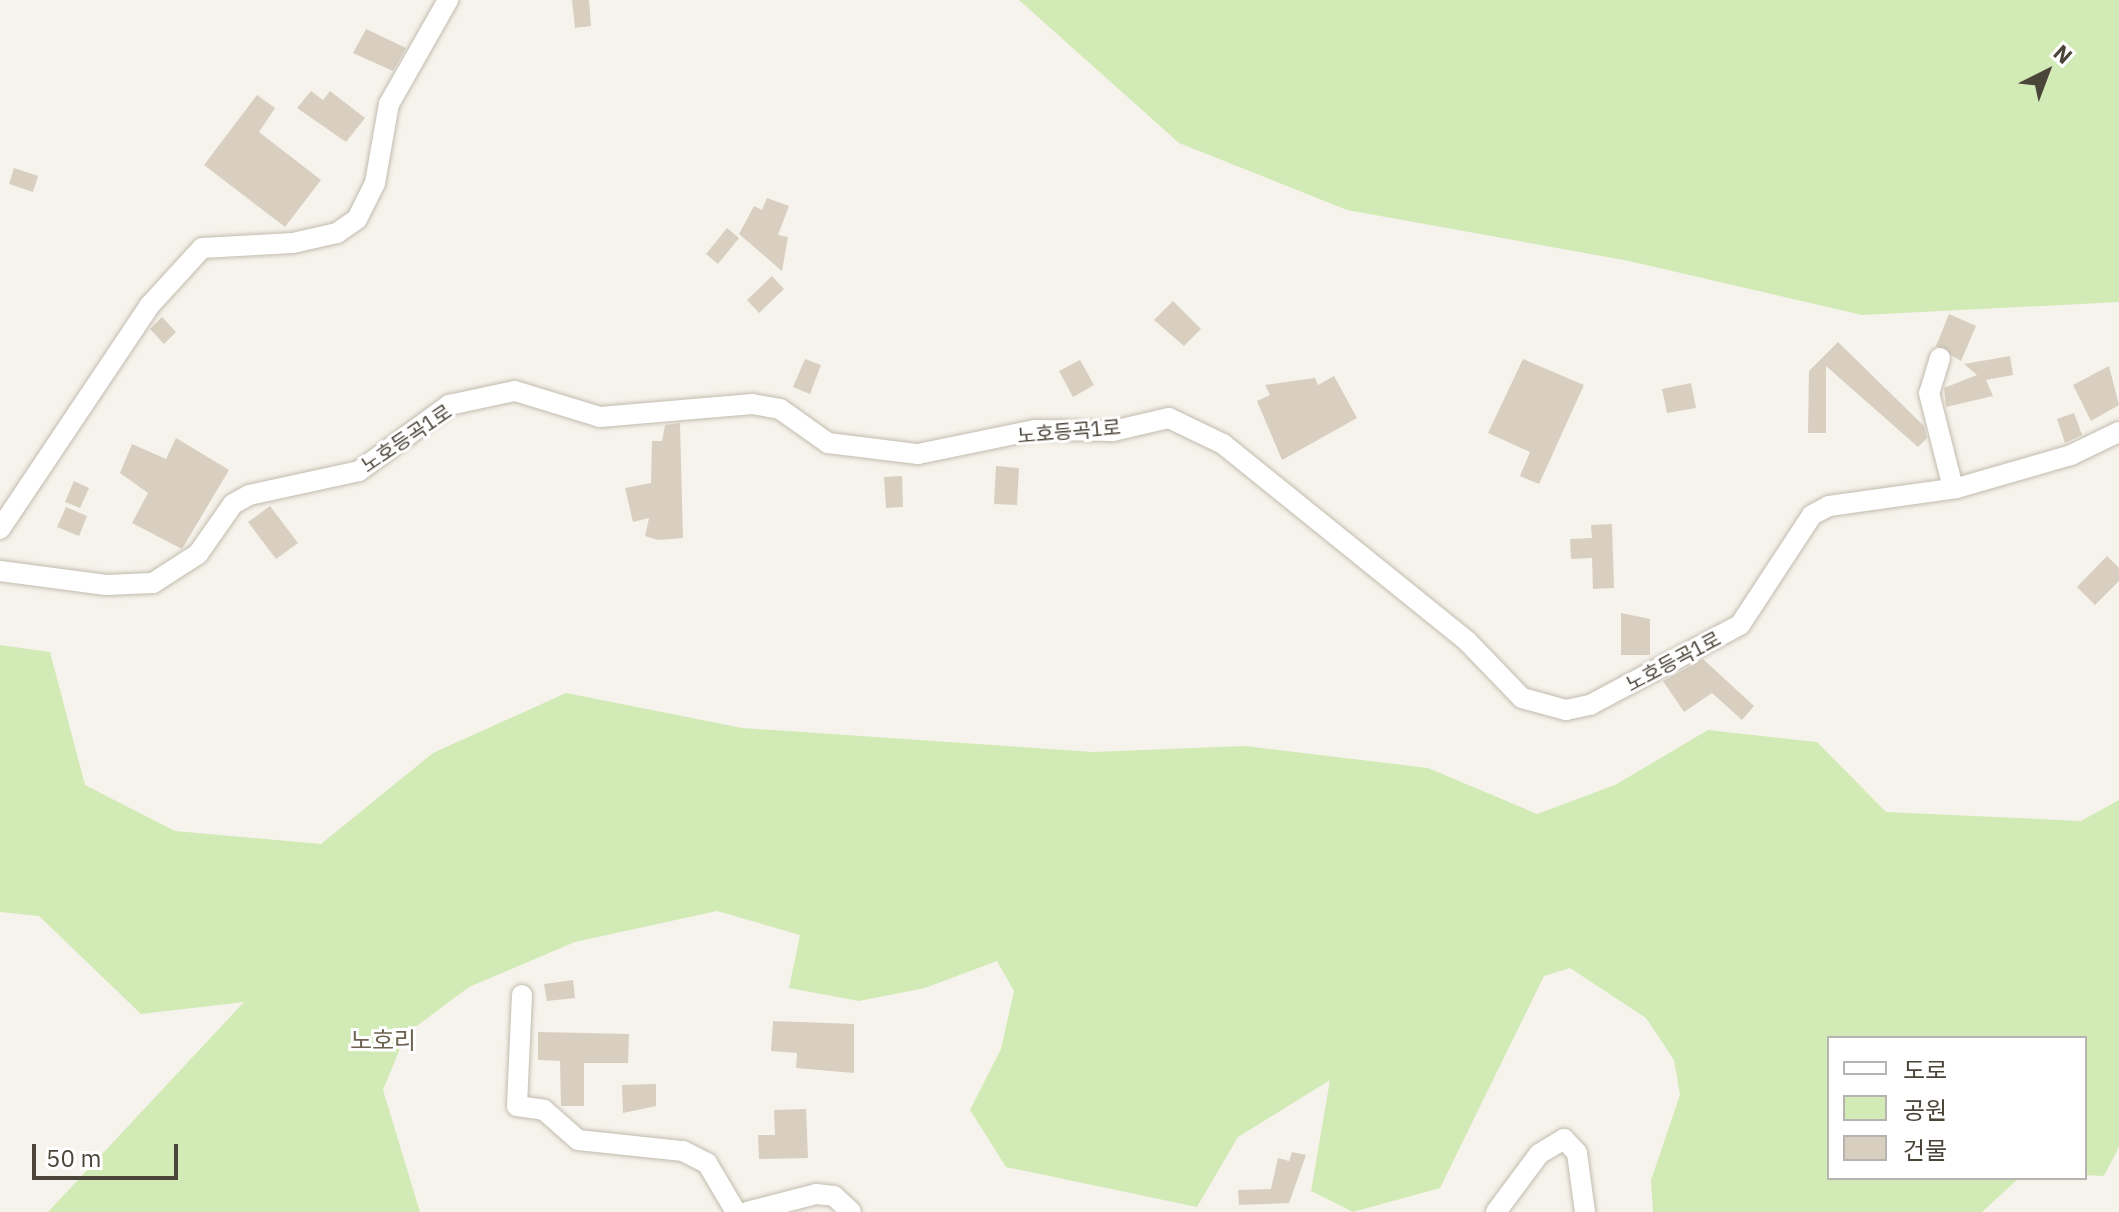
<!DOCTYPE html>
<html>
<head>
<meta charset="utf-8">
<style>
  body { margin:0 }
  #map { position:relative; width:2119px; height:1212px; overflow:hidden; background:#f6f3ec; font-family:"IBM Plex Sans","Noto Sans KR",sans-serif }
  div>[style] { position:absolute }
  .green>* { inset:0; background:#d2eab5 }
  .building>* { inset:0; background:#d8cfc1 }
  .roads { filter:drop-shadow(0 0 2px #c2bbae) drop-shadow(0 0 2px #c2bbae) }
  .street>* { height:20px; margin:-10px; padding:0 10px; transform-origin:10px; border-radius:10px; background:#fff }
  span { translate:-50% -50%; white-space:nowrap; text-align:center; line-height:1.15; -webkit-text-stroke:6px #fff; paint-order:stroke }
  .street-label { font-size:20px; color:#4b4439 }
  .quarter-label { font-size:24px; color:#6e6250 }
  .legend { position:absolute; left:1827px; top:1036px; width:260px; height:144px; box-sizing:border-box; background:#fff; border:2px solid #b7b4b0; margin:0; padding:10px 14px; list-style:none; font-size:24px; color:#4b4439 }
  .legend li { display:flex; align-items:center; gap:16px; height:40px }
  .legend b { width:40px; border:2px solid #b7b4b0 }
  .north { position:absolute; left:2007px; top:32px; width:80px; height:80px; -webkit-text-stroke:6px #fff; paint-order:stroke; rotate:42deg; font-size:22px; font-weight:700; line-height:32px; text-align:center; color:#4b4439 }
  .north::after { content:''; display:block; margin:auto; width:28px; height:36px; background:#4b4439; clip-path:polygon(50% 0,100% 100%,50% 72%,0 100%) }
  .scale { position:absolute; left:32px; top:1144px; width:146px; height:36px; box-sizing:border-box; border:4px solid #4b4439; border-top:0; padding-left:10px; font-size:24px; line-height:28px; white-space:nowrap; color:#4b4439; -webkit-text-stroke:6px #fff; paint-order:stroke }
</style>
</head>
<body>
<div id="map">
  <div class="green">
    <i style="clip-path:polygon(1019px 0,2119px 0,2119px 302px,1862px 315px,1629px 261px,1347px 210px,1179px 143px)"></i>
    <i style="clip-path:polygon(0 645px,50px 652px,85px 785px,175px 831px,321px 844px,433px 753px,566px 693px,742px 728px,1093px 752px,1245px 746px,1428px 768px,1537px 814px,1615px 785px,1708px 730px,1817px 742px,1886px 812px,2081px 821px,2119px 800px,2119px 1147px,2104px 1176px,2085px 1175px,2085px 1038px,1829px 1038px,1829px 1178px,2019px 1178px,1982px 1212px,1653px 1212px,1651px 1180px,1680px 1095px,1674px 1060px,1646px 1018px,1570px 968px,1544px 976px,1440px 1188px,1353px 1212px,1311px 1191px,1330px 1080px,1238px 1137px,1197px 1207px,1006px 1167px,970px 1110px,1001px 1049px,1014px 991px,997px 961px,925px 988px,859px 1001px,789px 988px,800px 935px,717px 911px,575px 942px,469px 987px,406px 1034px,383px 1090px,420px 1212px,48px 1212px,244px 1002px,141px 1014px,39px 916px,0 912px)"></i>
  </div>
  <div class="building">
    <i style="clip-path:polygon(572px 0,589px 0,591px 26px,575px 28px)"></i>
    <i style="clip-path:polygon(366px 29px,406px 48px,393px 71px,353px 53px)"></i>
    <i style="clip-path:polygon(311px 91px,323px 100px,330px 91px,365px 118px,346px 142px,297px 108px)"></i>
    <i style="clip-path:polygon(257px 95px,275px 108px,259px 132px,321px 180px,285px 227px,204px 165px)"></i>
    <i style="clip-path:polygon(14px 168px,38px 176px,33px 192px,9px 184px)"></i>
    <i style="clip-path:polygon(767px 198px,789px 206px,778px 235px,788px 237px,782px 271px,739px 234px,754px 206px,762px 210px)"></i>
    <i style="clip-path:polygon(727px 228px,739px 238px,718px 264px,706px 254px)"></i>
    <i style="clip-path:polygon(772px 276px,784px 289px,759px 313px,747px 300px)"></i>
    <i style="clip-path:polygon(1173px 301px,1201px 329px,1184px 346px,1154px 320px)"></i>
    <i style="clip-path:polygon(1949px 314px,1976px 326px,1961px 361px,1936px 346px)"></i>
    <i style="clip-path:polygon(162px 317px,176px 332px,164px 344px,150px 329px)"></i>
    <i style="clip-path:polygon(1838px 342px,1924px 426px,1927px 438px,1918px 447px,1826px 366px,1826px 433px,1808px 433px,1809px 371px)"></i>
    <i style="clip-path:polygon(2010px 356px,2013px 375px,1986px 380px,1993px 396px,1946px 407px,1944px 388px,1977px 375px,1964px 364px)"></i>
    <i style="clip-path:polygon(805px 359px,821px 365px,810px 394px,793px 387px)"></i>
    <i style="clip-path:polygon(1523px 359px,1584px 385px,1539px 484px,1520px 476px,1530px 452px,1488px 433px)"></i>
    <i style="clip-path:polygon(1080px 360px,1094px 385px,1073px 397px,1059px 371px)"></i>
    <i style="clip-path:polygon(2109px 366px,2119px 405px,2091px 421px,2073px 385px)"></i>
    <i style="clip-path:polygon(1334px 376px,1357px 418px,1282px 460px,1257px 401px,1270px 395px,1265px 385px,1315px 378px,1318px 385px)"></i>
    <i style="clip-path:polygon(1691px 383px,1696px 408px,1667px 413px,1662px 389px)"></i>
    <i style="clip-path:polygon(2074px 413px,2082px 435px,2065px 443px,2057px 419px)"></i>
    <i style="clip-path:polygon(680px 423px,683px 538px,658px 540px,645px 536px,649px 518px,633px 522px,625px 488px,651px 483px,652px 441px,662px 441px,665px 425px)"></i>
    <i style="clip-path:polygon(176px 438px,229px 470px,182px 549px,132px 523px,148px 493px,120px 473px,132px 444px,166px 459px)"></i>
    <i style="clip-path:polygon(996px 466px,1019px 468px,1017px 505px,994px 504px)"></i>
    <i style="clip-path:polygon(902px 476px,903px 507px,886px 508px,884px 477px)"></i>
    <i style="clip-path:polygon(74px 481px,89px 488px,80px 508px,65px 502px)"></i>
    <i style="clip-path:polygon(270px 506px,298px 543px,276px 559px,248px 522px)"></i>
    <i style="clip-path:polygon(66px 507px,87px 516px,79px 536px,57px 527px)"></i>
    <i style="clip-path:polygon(1612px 524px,1614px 588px,1593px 589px,1592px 558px,1571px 559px,1570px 539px,1592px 538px,1591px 525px)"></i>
    <i style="clip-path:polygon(2107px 556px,2119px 568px,2119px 581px,2095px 605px,2077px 587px)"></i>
    <i style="clip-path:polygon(1621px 613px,1650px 619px,1650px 655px,1621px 655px)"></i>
    <i style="clip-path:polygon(1703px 659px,1754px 706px,1742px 720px,1712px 693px,1684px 712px,1663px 681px)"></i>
    <i style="clip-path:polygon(573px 980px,575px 998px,547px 1001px,544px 984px)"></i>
    <i style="clip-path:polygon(773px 1021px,854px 1024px,854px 1073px,796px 1068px,797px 1053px,771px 1051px)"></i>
    <i style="clip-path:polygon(538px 1032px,629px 1034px,628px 1063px,584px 1063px,584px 1106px,561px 1106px,560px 1061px,538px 1060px)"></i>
    <i style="clip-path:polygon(656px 1084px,656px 1106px,623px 1113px,622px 1085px)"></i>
    <i style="clip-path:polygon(806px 1109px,808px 1158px,759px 1159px,758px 1135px,775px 1135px,774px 1110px)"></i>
    <i style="clip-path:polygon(1292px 1152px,1306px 1155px,1289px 1203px,1239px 1205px,1238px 1190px,1271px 1189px,1278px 1158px,1289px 1161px)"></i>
  </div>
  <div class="roads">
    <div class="street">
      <i style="left:1940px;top:358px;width:37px;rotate:107deg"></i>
      <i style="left:1929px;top:393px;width:98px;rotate:75.8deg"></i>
      <i style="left:0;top:529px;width:270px;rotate:-56.2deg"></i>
      <i style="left:150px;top:305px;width:77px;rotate:-47.6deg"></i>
      <i style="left:202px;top:248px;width:91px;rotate:-3.1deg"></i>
      <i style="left:293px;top:243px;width:45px;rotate:-12.8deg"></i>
      <i style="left:337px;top:233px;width:24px;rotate:-35deg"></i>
      <i style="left:357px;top:219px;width:40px;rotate:-63.4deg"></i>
      <i style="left:375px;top:183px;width:80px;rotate:-80deg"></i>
      <i style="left:389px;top:104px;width:120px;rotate:-60.4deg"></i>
      <i style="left:0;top:571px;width:107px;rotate:7.5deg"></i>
      <i style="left:106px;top:585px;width:47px;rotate:-2.4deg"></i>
      <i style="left:153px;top:583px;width:54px;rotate:-32.8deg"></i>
      <i style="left:198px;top:554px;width:61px;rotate:-55deg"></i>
      <i style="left:233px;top:504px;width:18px;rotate:-29deg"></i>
      <i style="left:249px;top:495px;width:113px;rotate:-12.3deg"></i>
      <i style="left:359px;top:471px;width:112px;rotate:-36.3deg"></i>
      <i style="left:449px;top:405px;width:67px;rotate:-12deg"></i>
      <i style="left:515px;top:391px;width:89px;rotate:17deg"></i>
      <i style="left:600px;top:417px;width:153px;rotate:-4.9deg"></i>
      <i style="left:752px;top:404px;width:28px;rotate:10deg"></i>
      <i style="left:780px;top:409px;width:59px;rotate:35.3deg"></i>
      <i style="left:828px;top:443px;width:91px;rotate:7deg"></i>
      <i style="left:918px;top:454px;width:119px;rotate:-11.6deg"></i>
      <i style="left:1035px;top:430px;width:78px;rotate:0.7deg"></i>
      <i style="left:1113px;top:431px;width:57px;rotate:-13.1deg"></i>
      <i style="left:1169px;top:418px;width:60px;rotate:25.7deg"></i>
      <i style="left:1223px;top:444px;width:314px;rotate:38.9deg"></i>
      <i style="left:1467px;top:641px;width:79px;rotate:46deg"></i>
      <i style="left:1522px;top:698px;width:46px;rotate:15.3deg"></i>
      <i style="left:1566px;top:710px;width:25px;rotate:-12deg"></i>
      <i style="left:1590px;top:705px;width:170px;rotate:-28.1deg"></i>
      <i style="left:1740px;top:625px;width:131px;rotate:-56.8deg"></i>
      <i style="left:1812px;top:515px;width:19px;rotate:-28deg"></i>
      <i style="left:1829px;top:506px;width:129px;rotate:-8deg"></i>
      <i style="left:1957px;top:488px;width:119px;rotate:-16.1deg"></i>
      <i style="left:2071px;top:455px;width:53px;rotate:-25.6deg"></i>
      <i style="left:522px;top:995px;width:111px;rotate:92.6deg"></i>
      <i style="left:517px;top:1106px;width:27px;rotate:8deg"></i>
      <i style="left:544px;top:1110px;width:45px;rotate:41.4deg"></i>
      <i style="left:578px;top:1140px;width:106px;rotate:6deg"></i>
      <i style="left:683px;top:1151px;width:27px;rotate:27deg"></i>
      <i style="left:707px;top:1163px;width:57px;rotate:59.4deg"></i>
      <i style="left:747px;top:1212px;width:71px;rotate:-14.6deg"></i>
      <i style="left:816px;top:1194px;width:18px;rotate:6deg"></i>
      <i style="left:834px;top:1196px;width:23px;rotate:43deg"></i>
      <i style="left:1496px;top:1212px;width:72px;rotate:-53.4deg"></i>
      <i style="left:1539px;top:1154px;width:29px;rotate:-31deg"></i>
      <i style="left:1564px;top:1139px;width:19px;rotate:47deg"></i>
      <i style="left:1577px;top:1153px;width:60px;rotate:82.3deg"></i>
    </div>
  </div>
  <div class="street-label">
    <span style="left:1069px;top:431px;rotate:-5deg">노호등곡1로</span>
    <span style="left:406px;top:438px;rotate:-34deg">노호등곡1로</span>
    <span style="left:1673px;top:661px;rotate:-28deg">노호등곡1로</span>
  </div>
  <div class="quarter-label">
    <span style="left:383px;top:1041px">노호리</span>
  </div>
  <ul class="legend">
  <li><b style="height:10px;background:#fff"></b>도로</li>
  <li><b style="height:22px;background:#d2eab5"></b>공원</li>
  <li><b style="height:22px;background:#d8cfc1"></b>건물</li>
  </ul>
  <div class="north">N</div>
  <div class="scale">50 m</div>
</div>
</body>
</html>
